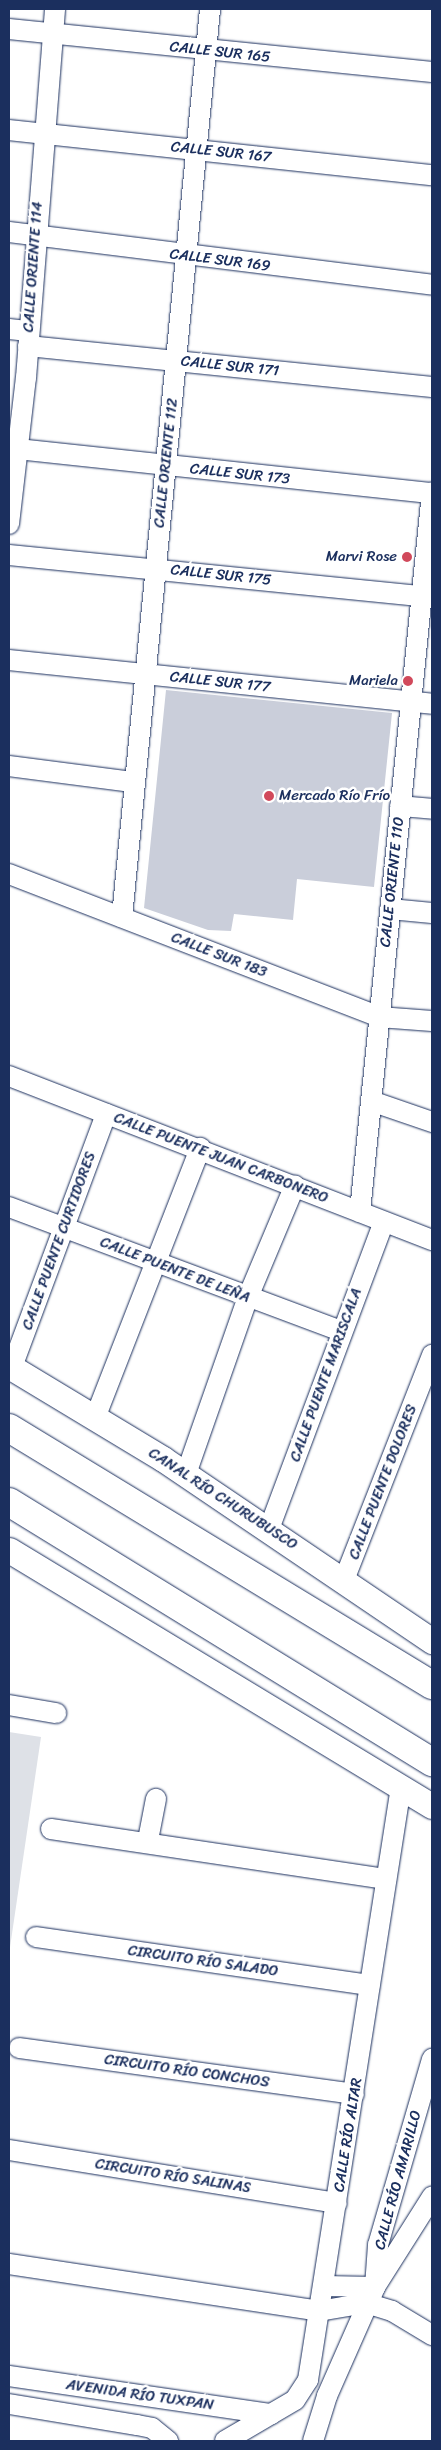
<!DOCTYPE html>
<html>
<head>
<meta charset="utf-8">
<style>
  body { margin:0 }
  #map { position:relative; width:441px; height:2450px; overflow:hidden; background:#fff; font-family:Sriracha,sans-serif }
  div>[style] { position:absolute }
  .green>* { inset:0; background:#dee1e7 }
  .building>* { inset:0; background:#caceda }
  .roads { filter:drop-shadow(0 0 1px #1b2f5e) drop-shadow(0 0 1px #1b2f5e) }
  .minor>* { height:20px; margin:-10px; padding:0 10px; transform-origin:10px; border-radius:10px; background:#fff }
  .tertiary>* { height:25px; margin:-12.5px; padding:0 12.5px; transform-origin:12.5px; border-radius:12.5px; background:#fff }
  .primary>* { height:28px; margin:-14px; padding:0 14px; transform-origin:14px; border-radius:14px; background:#fff }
  .dots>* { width:14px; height:14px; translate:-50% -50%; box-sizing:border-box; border:2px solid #fff; border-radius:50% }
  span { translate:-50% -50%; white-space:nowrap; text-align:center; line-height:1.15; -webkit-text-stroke:5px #fff; paint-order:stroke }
  .street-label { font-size:15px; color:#1b2f5e }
  .poi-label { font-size:15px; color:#1b2f5e }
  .right { translate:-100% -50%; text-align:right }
  .left { translate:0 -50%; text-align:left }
  .frame { position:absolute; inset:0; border:10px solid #1b2f5e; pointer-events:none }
</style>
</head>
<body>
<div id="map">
  <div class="green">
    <i style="clip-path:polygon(9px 1732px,41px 1737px,9px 1954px)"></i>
  </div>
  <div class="building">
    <i style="clip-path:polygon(166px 690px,392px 713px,374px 887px,297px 879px,293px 920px,234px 914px,231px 931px,208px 930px,144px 908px)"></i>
  </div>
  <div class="roads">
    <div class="minor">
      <i style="left:9px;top:29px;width:425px;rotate:5.8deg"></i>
      <i style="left:9px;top:130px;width:425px;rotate:6.1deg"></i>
      <i style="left:9px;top:232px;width:426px;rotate:7.1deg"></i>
      <i style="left:9px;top:329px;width:20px;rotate:6deg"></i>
      <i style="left:28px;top:346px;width:406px;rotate:5.8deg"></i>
      <i style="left:18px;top:449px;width:416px;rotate:6.1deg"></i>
      <i style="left:9px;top:524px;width:147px;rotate:-83.4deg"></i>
      <i style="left:26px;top:378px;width:370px;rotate:-85.5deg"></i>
      <i style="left:9px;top:555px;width:425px;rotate:5.7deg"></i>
      <i style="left:9px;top:660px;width:425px;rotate:5.9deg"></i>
      <i style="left:9px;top:766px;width:124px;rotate:7.4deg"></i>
      <i style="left:400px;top:806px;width:32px;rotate:5deg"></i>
      <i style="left:9px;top:874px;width:397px;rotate:21.1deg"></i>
      <i style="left:379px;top:1017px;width:53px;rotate:4.3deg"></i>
      <i style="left:390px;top:909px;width:42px;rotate:5.4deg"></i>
      <i style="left:122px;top:917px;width:912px;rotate:-84.46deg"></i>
      <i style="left:9px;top:1076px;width:454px;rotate:21.2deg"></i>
      <i style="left:371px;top:1101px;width:65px;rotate:19deg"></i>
      <i style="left:9px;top:1207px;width:354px;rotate:20.5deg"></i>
      <i style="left:360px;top:1212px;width:723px;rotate:-84.28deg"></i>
      <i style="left:12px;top:1367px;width:270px;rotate:-69.6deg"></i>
      <i style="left:95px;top:1418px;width:290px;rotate:-68.7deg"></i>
      <i style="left:186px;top:1474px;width:188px;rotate:-70.7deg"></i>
      <i style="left:248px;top:1297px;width:121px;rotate:-67.2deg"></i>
      <i style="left:269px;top:1529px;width:328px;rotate:-69.5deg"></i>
      <i style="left:344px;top:1580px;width:242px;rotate:-68.6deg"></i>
      <i style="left:9px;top:1705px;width:48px;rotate:9.7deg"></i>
      <i style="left:51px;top:1829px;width:339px;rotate:8.5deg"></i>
      <i style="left:148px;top:1840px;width:42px;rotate:-79deg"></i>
      <i style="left:36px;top:1937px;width:337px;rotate:8.2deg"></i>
      <i style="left:19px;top:2048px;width:338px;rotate:7.8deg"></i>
      <i style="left:9px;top:2150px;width:332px;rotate:9.2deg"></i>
      <i style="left:9px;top:2264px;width:314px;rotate:8.6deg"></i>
      <i style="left:319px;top:2311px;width:48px;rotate:-9.7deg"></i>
      <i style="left:366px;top:2303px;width:27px;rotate:17deg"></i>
      <i style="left:392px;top:2311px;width:47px;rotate:31deg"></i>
      <i style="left:324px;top:2286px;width:51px;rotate:1.1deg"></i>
      <i style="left:375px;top:2287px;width:107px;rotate:-57.7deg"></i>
      <i style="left:9px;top:2376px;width:265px;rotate:8.3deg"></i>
      <i style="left:9px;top:2404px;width:130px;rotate:9.3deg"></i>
      <i style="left:137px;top:2425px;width:15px;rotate:11deg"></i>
      <i style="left:152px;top:2428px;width:21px;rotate:39deg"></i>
      <i style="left:225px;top:2441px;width:81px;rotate:-30.4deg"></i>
      <i style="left:295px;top:2400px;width:24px;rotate:-57deg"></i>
      <i style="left:308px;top:2380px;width:600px;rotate:-81.09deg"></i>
      <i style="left:313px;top:2441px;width:47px;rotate:-72.7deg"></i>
      <i style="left:327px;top:2396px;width:119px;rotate:-66.2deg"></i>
      <i style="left:375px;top:2287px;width:42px;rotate:-85.9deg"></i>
      <i style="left:378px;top:2245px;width:194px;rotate:-73.8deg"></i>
    </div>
    <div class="tertiary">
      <i style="left:9px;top:1366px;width:180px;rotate:31.1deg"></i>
      <i style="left:163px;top:1459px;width:325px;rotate:34.1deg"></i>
      <i style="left:9px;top:1550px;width:494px;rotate:31.2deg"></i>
    </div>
    <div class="primary">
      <i style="left:9px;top:1428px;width:495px;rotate:31.3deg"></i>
      <i style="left:9px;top:1502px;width:497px;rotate:31.6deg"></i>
    </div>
  </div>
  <div class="dots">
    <i style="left:407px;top:557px;background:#d1495b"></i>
    <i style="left:408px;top:681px;background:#d1495b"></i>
    <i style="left:269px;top:796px;background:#d1495b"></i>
  </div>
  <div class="street-label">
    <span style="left:220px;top:52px;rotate:6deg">CALLE SUR 165</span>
    <span style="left:221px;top:152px;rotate:6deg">CALLE SUR 167</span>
    <span style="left:220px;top:260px;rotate:7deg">CALLE SUR 169</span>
    <span style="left:33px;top:267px;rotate:-86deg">CALLE ORIENTE 114</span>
    <span style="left:230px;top:366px;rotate:6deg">CALLE SUR 171</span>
    <span style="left:166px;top:463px;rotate:-84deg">CALLE ORIENTE 112</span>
    <span style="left:240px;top:474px;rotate:6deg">CALLE SUR 173</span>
    <span style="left:221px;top:575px;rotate:6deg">CALLE SUR 175</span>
    <span style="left:220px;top:682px;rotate:6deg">CALLE SUR 177</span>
    <span style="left:392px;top:882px;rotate:-84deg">CALLE ORIENTE 110</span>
    <span style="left:219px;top:955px;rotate:21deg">CALLE SUR 183</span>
    <span style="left:221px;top:1158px;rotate:21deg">CALLE PUENTE JUAN CARBONERO</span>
    <span style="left:59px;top:1241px;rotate:-70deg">CALLE PUENTE CURTIDORES</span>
    <span style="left:175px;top:1270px;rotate:21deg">CALLE PUENTE DE LEÑA</span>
    <span style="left:326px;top:1375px;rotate:-70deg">CALLE PUENTE MARISCALA</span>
    <span style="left:383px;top:1482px;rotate:-69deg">CALLE PUENTE DOLORES</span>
    <span style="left:223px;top:1499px;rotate:33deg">CANAL RÍO CHURUBUSCO</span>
    <span style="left:203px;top:1961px;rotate:8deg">CIRCUITO RÍO SALADO</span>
    <span style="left:187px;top:2071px;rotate:8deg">CIRCUITO RÍO CONCHOS</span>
    <span style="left:348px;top:2135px;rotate:-81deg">CALLE RÍO ALTAR</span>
    <span style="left:173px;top:2176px;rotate:9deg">CIRCUITO RÍO SALINAS</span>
    <span style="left:398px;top:2180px;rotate:-75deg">CALLE RÍO AMARILLO</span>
    <span style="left:140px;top:2395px;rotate:8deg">AVENIDA RÍO TUXPAN</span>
  </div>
  <div class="poi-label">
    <span class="right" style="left:397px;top:557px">Marvi Rose</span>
    <span class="right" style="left:398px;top:681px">Mariela</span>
    <span class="left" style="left:279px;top:796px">Mercado Río Frío</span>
  </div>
  <div class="frame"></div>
</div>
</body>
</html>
